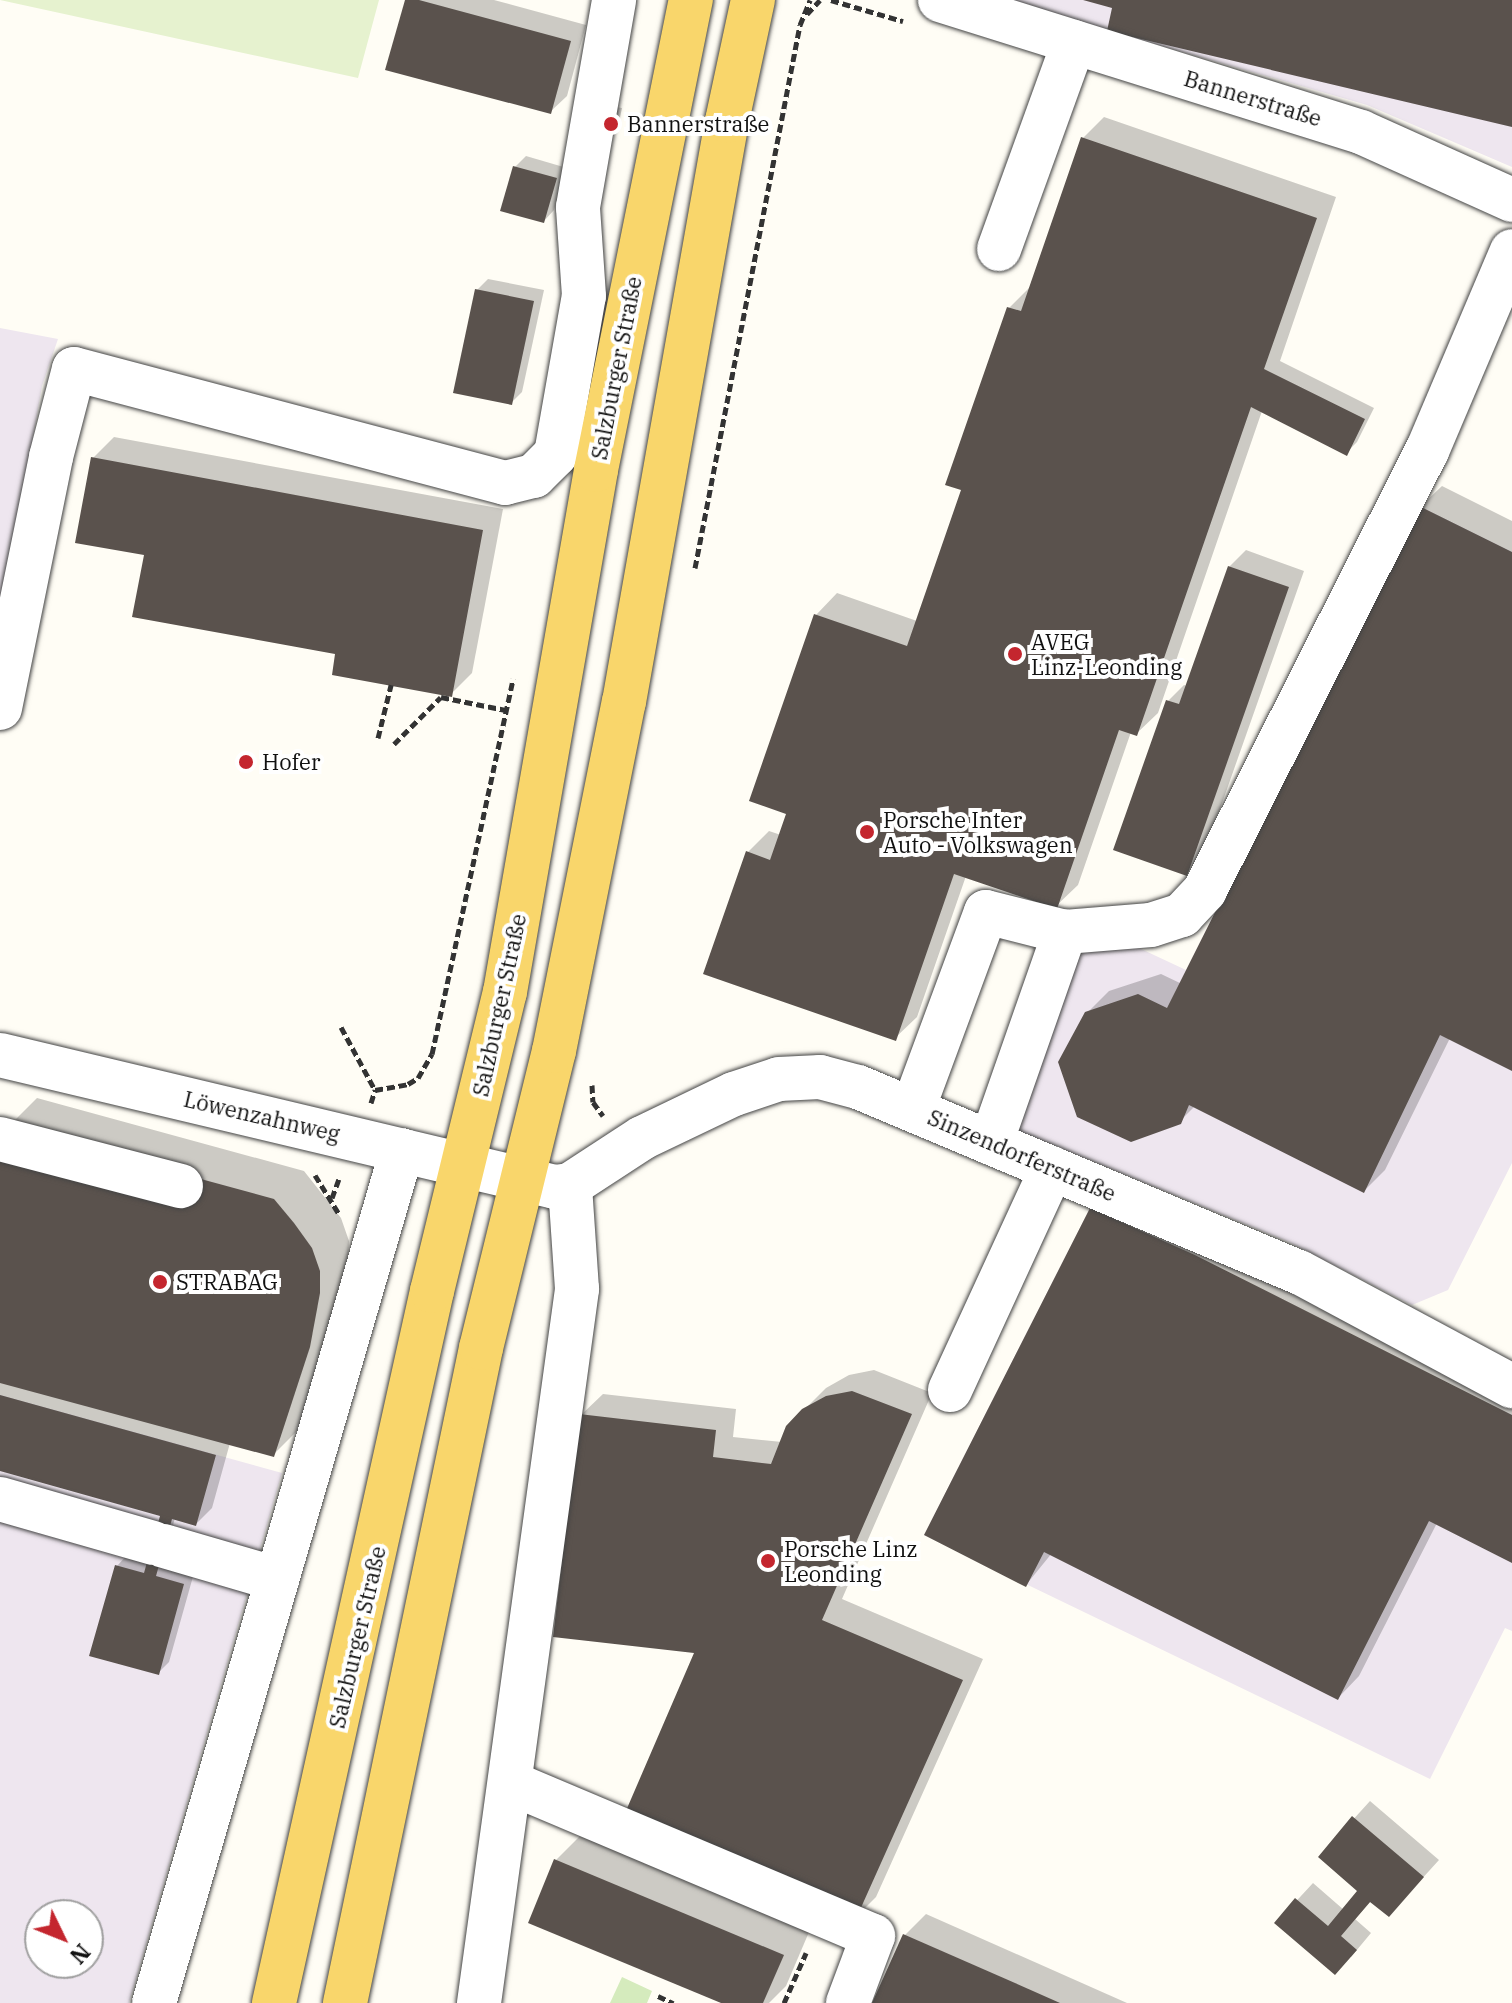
<!DOCTYPE html>
<html>
<head>
<meta charset="utf-8">
<style>
  body { margin:0 }
  #map { position:relative; width:1512px; height:2003px; overflow:hidden; background:#fffdf5; font-family:"IBM Plex Serif",serif }
  div>[style] { position:absolute }
  .industrial>* { inset:0; background:#eee6ef }
  .green>* { inset:0; background:#d5ebbd }
  .pitch>* { inset:0; background:#e6f2cf }
  .shadow>* { inset:0; background:#0003 }
  .building>* { inset:0; background:#5a524d }
  .path>* { height:5px; margin-top:-2.5px; transform-origin:0; background:repeating-linear-gradient(90deg,#333 0 8px,transparent 0 12px) }
  .roads { filter:drop-shadow(0 0 2px #444) drop-shadow(0 0 2px #444) }
  .minor>* { height:44px; margin:-22px; padding:0 22px; transform-origin:22px; border-radius:22px; background:#fff }
  .major>* { height:44px; margin:-22px; padding:0 22px; transform-origin:22px; border-radius:22px; background:#f9d66b }
  .dots>* { width:22px; height:22px; translate:-50% -50%; box-sizing:border-box; border:4px solid #fff; border-radius:50% }
  span { translate:-50% -50%; white-space:nowrap; text-align:center; line-height:1.15; -webkit-text-stroke:8px #fff; paint-order:stroke }
  .street-label { font-size:22px; color:#111 }
  .poi-label { font-size:22px; color:#111 }
  .left { translate:0 -50%; text-align:left }
  .north { position:absolute; left:24px; top:1899px; width:80px; height:80px; box-sizing:border-box; background:#fff; border:2px solid #a0a0a0; border-radius:50%; rotate:133deg; font-size:22px; font-weight:700; line-height:32px; text-align:center; color:#111 }
  .north::after { content:''; display:block; margin:auto; width:28px; height:36px; background:#c4262e; clip-path:polygon(50% 0,100% 100%,50% 72%,0 100%) }
</style>
</head>
<body>
<div id="map">
  <div class="industrial">
    <i style="clip-path:polygon(1002px 0,1512px 0,1512px 167px,1367px 105px)"></i>
    <i style="clip-path:polygon(0 328px,58px 339px,42px 386px,0 627px)"></i>
    <i style="clip-path:polygon(1419px 506px,1512px 552px,1512px 1163px,1448px 1290px,1412px 1305px,1289px 1242px,1014px 1129px,1075px 958px,1094px 947px,1139px 948px,1186px 970px)"></i>
    <i style="clip-path:polygon(1090px 1208px,1512px 1415px,1512px 1631px,1505px 1628px,1430px 1779px,924px 1535px)"></i>
    <i style="clip-path:polygon(evenodd,0 1395px,282px 1473px,129px 2003px,0 2003px,0 1395px,40px 1915px,88px 1915px,88px 1963px,40px 1963px,40px 1915px)"></i>
  </div>
  <div class="green">
    <i style="clip-path:polygon(622px 1977px,652px 1991px,647px 2003px,610px 2003px)"></i>
  </div>
  <div class="pitch">
    <i style="clip-path:polygon(0 0,379px 0,358px 78px)"></i>
  </div>
  <div class="shadow">
    <i style="clip-path:polygon(407px 0,494px 0,586px 25px,567px 96px,550px 112px)"></i>
    <i style="clip-path:polygon(616px 107px,622px 108px,617px 131px,613px 136px)"></i>
    <i style="clip-path:polygon(1104px 117px,1336px 197px,1280px 361px,1374px 408px,1357px 442px,1346px 453px,1262px 411px,1158px 713px,1136px 734px,1131px 732px,1078px 885px,1056px 906px,966px 876px,917px 1017px,895px 1038px,748px 852px,769px 831px,781px 835px,789px 813px,752px 800px,816px 615px,837px 593px,917px 621px,964px 489px,1009px 308px,1030px 287px,1083px 138px)"></i>
    <i style="clip-path:polygon(526px 156px,567px 168px,554px 210px,544px 221px,515px 167px)"></i>
    <i style="clip-path:polygon(488px 279px,544px 290px,522px 392px,511px 403px,477px 290px)"></i>
    <i style="clip-path:polygon(114px 437px,503px 509px,472px 673px,451px 694px,146px 554px,93px 458px)"></i>
    <i style="clip-path:polygon(1442px 486px,1512px 521px,1512px 1068px,1450px 1038px,1385px 1170px,1364px 1191px,1195px 1106px,1179px 1122px,1087px 1013px,1109px 991px,1161px 974px,1182px 984px,1420px 507px)"></i>
    <i style="clip-path:polygon(1246px 550px,1304px 571px,1203px 857px,1187px 873px,1168px 701px,1184px 685px,1187px 686px,1229px 567px)"></i>
    <i style="clip-path:polygon(37px 1098px,304px 1171px,341px 1218px,349px 1241px,348px 1262px,303px 1425px,273px 1455px,230px 1443px,212px 1508px,196px 1524px,175px 1518px,162px 1564px,194px 1573px,169px 1662px,158px 1673px,117px 1566px,127px 1555px,150px 1561px,163px 1515px,0 1469px,0 1159px,8px 1127px)"></i>
    <i style="clip-path:polygon(1113px 1188px,1512px 1384px,1512px 1561px,1437px 1523px,1359px 1676px,1338px 1698px,1052px 1553px,1026px 1585px,1092px 1210px)"></i>
    <i style="clip-path:polygon(874px 1370px,932px 1393px,842px 1599px,983px 1659px,876px 1897px,855px 1918px,697px 1652px,581px 1415px,603px 1394px,736px 1409px,733px 1437px,782px 1442px,803px 1411px,826px 1388px,849px 1375px)"></i>
    <i style="clip-path:polygon(1370px 1801px,1439px 1860px,1389px 1915px,1372px 1900px,1355px 1919px,1371px 1933px,1351px 1957px,1276px 1923px,1313px 1883px,1344px 1910px,1360px 1890px,1320px 1856px)"></i>
    <i style="clip-path:polygon(585px 1831px,812px 1925px,786px 1986px,769px 2003px,726px 2003px,556px 1860px)"></i>
    <i style="clip-path:polygon(926px 1914px,1127px 2003px,874px 2003px,905px 1935px)"></i>
  </div>
  <div class="building">
    <i style="clip-path:polygon(405px 0,419px 0,571px 41px,551px 114px,385px 70px)"></i>
    <i style="clip-path:polygon(1083px 0,1512px 0,1512px 127px,1107px 31px,1112px 8px)"></i>
    <i style="clip-path:polygon(1081px 137px,1317px 218px,1264px 369px,1365px 419px,1347px 456px,1251px 407px,1137px 736px,1119px 730px,1057px 909px,954px 874px,896px 1041px,703px 974px,746px 851px,770px 860px,786px 814px,749px 801px,814px 614px,907px 646px,961px 490px,945px 485px,1007px 307px,1021px 311px)"></i>
    <i style="clip-path:polygon(513px 166px,557px 178px,544px 223px,500px 211px)"></i>
    <i style="clip-path:polygon(475px 289px,534px 301px,512px 405px,453px 393px)"></i>
    <i style="clip-path:polygon(91px 457px,483px 530px,452px 697px,332px 675px,335px 654px,132px 617px,144px 555px,75px 543px)"></i>
    <i style="clip-path:polygon(1419px 506px,1512px 552px,1512px 1071px,1440px 1035px,1364px 1193px,1189px 1105px,1181px 1124px,1131px 1142px,1077px 1117px,1058px 1062px,1085px 1012px,1138px 994px,1167px 1008px)"></i>
    <i style="clip-path:polygon(1228px 566px,1289px 587px,1187px 876px,1113px 850px,1166px 700px,1179px 704px)"></i>
    <i style="clip-path:polygon(6px 1126px,274px 1199px,294px 1223px,312px 1248px,320px 1271px,320px 1293px,310px 1347px,274px 1457px,0 1383px,0 1150px)"></i>
    <i style="clip-path:polygon(1090px 1208px,1195px 1255px,1512px 1415px,1512px 1563px,1429px 1521px,1338px 1700px,1044px 1552px,1026px 1587px,924px 1535px)"></i>
    <i style="clip-path:polygon(852px 1391px,912px 1414px,822px 1620px,963px 1680px,855px 1921px,622px 1820px,694px 1653px,553px 1637px,579px 1414px,716px 1430px,713px 1457px,771px 1464px,786px 1426px,802px 1409px,826px 1396px)"></i>
    <i style="clip-path:polygon(0 1395px,216px 1455px,196px 1526px,172px 1519px,156px 1576px,184px 1584px,159px 1675px,89px 1656px,115px 1565px,144px 1573px,160px 1516px,0 1471px)"></i>
    <i style="clip-path:polygon(1352px 1816px,1424px 1877px,1389px 1917px,1370px 1902px,1341px 1936px,1357px 1950px,1335px 1975px,1274px 1923px,1295px 1898px,1328px 1926px,1357px 1891px,1318px 1857px)"></i>
    <i style="clip-path:polygon(554px 1859px,784px 1955px,763px 2003px,721px 2003px,528px 1923px)"></i>
    <i style="clip-path:polygon(903px 1934px,1015px 1983px,1060px 2003px,872px 2003px)"></i>
  </div>
  <div class="path">
    <i style="left:831px;top:0;width:75px;rotate:16.3deg"></i>
    <i style="left:807px;top:14px;width:19px;rotate:-47deg"></i>
    <i style="left:695px;top:568px;width:553px;rotate:-79.06deg"></i>
    <i style="left:800px;top:25px;width:27px;rotate:-68deg"></i>
    <i style="left:378px;top:738px;width:55px;rotate:-76.2deg"></i>
    <i style="left:394px;top:744px;width:66px;rotate:-45deg"></i>
    <i style="left:441px;top:697px;width:66px;rotate:11.3deg"></i>
    <i style="left:341px;top:1027px;width:72px;rotate:61.6deg"></i>
    <i style="left:592px;top:1085px;width:17px;rotate:87deg"></i>
    <i style="left:593px;top:1102px;width:17px;rotate:54deg"></i>
    <i style="left:371px;top:1103px;width:14px;rotate:-73deg"></i>
    <i style="left:375px;top:1090px;width:34px;rotate:-10deg"></i>
    <i style="left:408px;top:1084px;width:12px;rotate:-31deg"></i>
    <i style="left:418px;top:1078px;width:28px;rotate:-60deg"></i>
    <i style="left:432px;top:1054px;width:384px;rotate:-77.8deg"></i>
    <i style="left:315px;top:1175px;width:46px;rotate:58.4deg"></i>
    <i style="left:332px;top:1198px;width:20px;rotate:-70deg"></i>
    <i style="left:658px;top:1996px;width:17px;rotate:25deg"></i>
    <i style="left:784px;top:2003px;width:55px;rotate:-66.3deg"></i>
  </div>
  <div class="roads">
    <div class="minor">
      <i style="left:940px;top:0;width:441px;rotate:17.4deg"></i>
      <i style="left:1361px;top:132px;width:166px;rotate:24.2deg"></i>
      <i style="left:999px;top:249px;width:220px;rotate:-70.1deg"></i>
      <i style="left:0;top:708px;width:256px;rotate:-78.5deg"></i>
      <i style="left:51px;top:457px;width:91px;rotate:-75.4deg"></i>
      <i style="left:74px;top:369px;width:446px;rotate:14.8deg"></i>
      <i style="left:505px;top:483px;width:30px;rotate:-14deg"></i>
      <i style="left:534px;top:476px;width:31px;rotate:-45deg"></i>
      <i style="left:556px;top:454px;width:160px;rotate:-80deg"></i>
      <i style="left:584px;top:296px;width:89px;rotate:-93.9deg"></i>
      <i style="left:578px;top:207px;width:210px;rotate:-80.1deg"></i>
      <i style="left:0;top:1055px;width:570px;rotate:13.38deg"></i>
      <i style="left:555px;top:1187px;width:15px;rotate:-8deg"></i>
      <i style="left:570px;top:1185px;width:86px;rotate:-33.1deg"></i>
      <i style="left:642px;top:1138px;width:102px;rotate:-25.6deg"></i>
      <i style="left:734px;top:1094px;width:47px;rotate:-18.4deg"></i>
      <i style="left:779px;top:1079px;width:41px;rotate:-2.8deg"></i>
      <i style="left:820px;top:1077px;width:39px;rotate:15deg"></i>
      <i style="left:858px;top:1087px;width:478px;rotate:22.8deg"></i>
      <i style="left:1299px;top:1272px;width:242px;rotate:28.2deg"></i>
      <i style="left:913px;top:1109px;width:210px;rotate:-69.7deg"></i>
      <i style="left:986px;top:912px;width:81px;rotate:14.2deg"></i>
      <i style="left:1065px;top:932px;width:86px;rotate:-4.7deg"></i>
      <i style="left:1151px;top:925px;width:33px;rotate:-18deg"></i>
      <i style="left:1182px;top:915px;width:34px;rotate:-47deg"></i>
      <i style="left:1205px;top:890px;width:492px;rotate:-63.2deg"></i>
      <i style="left:1427px;top:451px;width:217px;rotate:-67deg"></i>
      <i style="left:0;top:1139px;width:187px;rotate:14.6deg"></i>
      <i style="left:991px;top:1143px;width:224px;rotate:-70.7deg"></i>
      <i style="left:950px;top:1390px;width:244px;rotate:-65.3deg"></i>
      <i style="left:0;top:1499px;width:159px;rotate:16deg"></i>
      <i style="left:164px;top:1546px;width:118px;rotate:16.3deg"></i>
      <i style="left:511px;top:1783px;width:393px;rotate:22.9deg"></i>
      <i style="left:873px;top:1936px;width:72px;rotate:110.5deg"></i>
      <i style="left:154px;top:2003px;width:888px;rotate:-73.79deg"></i>
      <i style="left:479px;top:2003px;width:721px;rotate:-82.18deg"></i>
      <i style="left:577px;top:1289px;width:104px;rotate:-93.9deg"></i>
    </div>
    <div class="major">
      <i style="left:274px;top:2003px;width:729px;rotate:-77.49deg"></i>
      <i style="left:432px;top:1291px;width:308px;rotate:-76.3deg"></i>
      <i style="left:505px;top:992px;width:530px;rotate:-80.11deg"></i>
      <i style="left:596px;top:470px;width:480px;rotate:-78.6deg"></i>
      <i style="left:345px;top:2003px;width:669px;rotate:-78.27deg"></i>
      <i style="left:481px;top:1348px;width:306px;rotate:-76.2deg"></i>
      <i style="left:554px;top:1051px;width:356px;rotate:-78.7deg"></i>
      <i style="left:624px;top:702px;width:590px;rotate:-79.95deg"></i>
      <i style="left:727px;top:121px;width:124px;rotate:-77.9deg"></i>
    </div>
  </div>
  <div class="dots">
    <i style="left:611px;top:124px;background:#c4262e"></i>
    <i style="left:1015px;top:654px;background:#c4262e"></i>
    <i style="left:246px;top:762px;background:#c4262e"></i>
    <i style="left:867px;top:832px;background:#c4262e"></i>
    <i style="left:160px;top:1282px;background:#c4262e"></i>
    <i style="left:768px;top:1561px;background:#c4262e"></i>
  </div>
  <div class="street-label">
    <span style="left:1253px;top:98px;rotate:17deg">Bannerstraße</span>
    <span style="left:616px;top:368px;rotate:-79deg">Salzburger Straße</span>
    <span style="left:499px;top:1005px;rotate:-78deg">Salzburger Straße</span>
    <span style="left:262px;top:1116px;rotate:13deg">Löwenzahnweg</span>
    <span style="left:1022px;top:1155px;rotate:23deg">Sinzendorferstraße</span>
    <span style="left:357px;top:1637px;rotate:-77deg">Salzburger Straße</span>
  </div>
  <div class="poi-label">
    <span class="left" style="left:627px;top:124px">Bannerstraße</span>
    <span class="left" style="left:1031px;top:654px">AVEG<br>Linz-Leonding</span>
    <span class="left" style="left:262px;top:762px">Hofer</span>
    <span class="left" style="left:883px;top:832px">Porsche Inter<br>Auto - Volkswagen</span>
    <span class="left" style="left:176px;top:1282px">STRABAG</span>
    <span class="left" style="left:784px;top:1561px">Porsche Linz<br>Leonding</span>
  </div>
  <div class="north">N</div>
</div>
</body>
</html>
